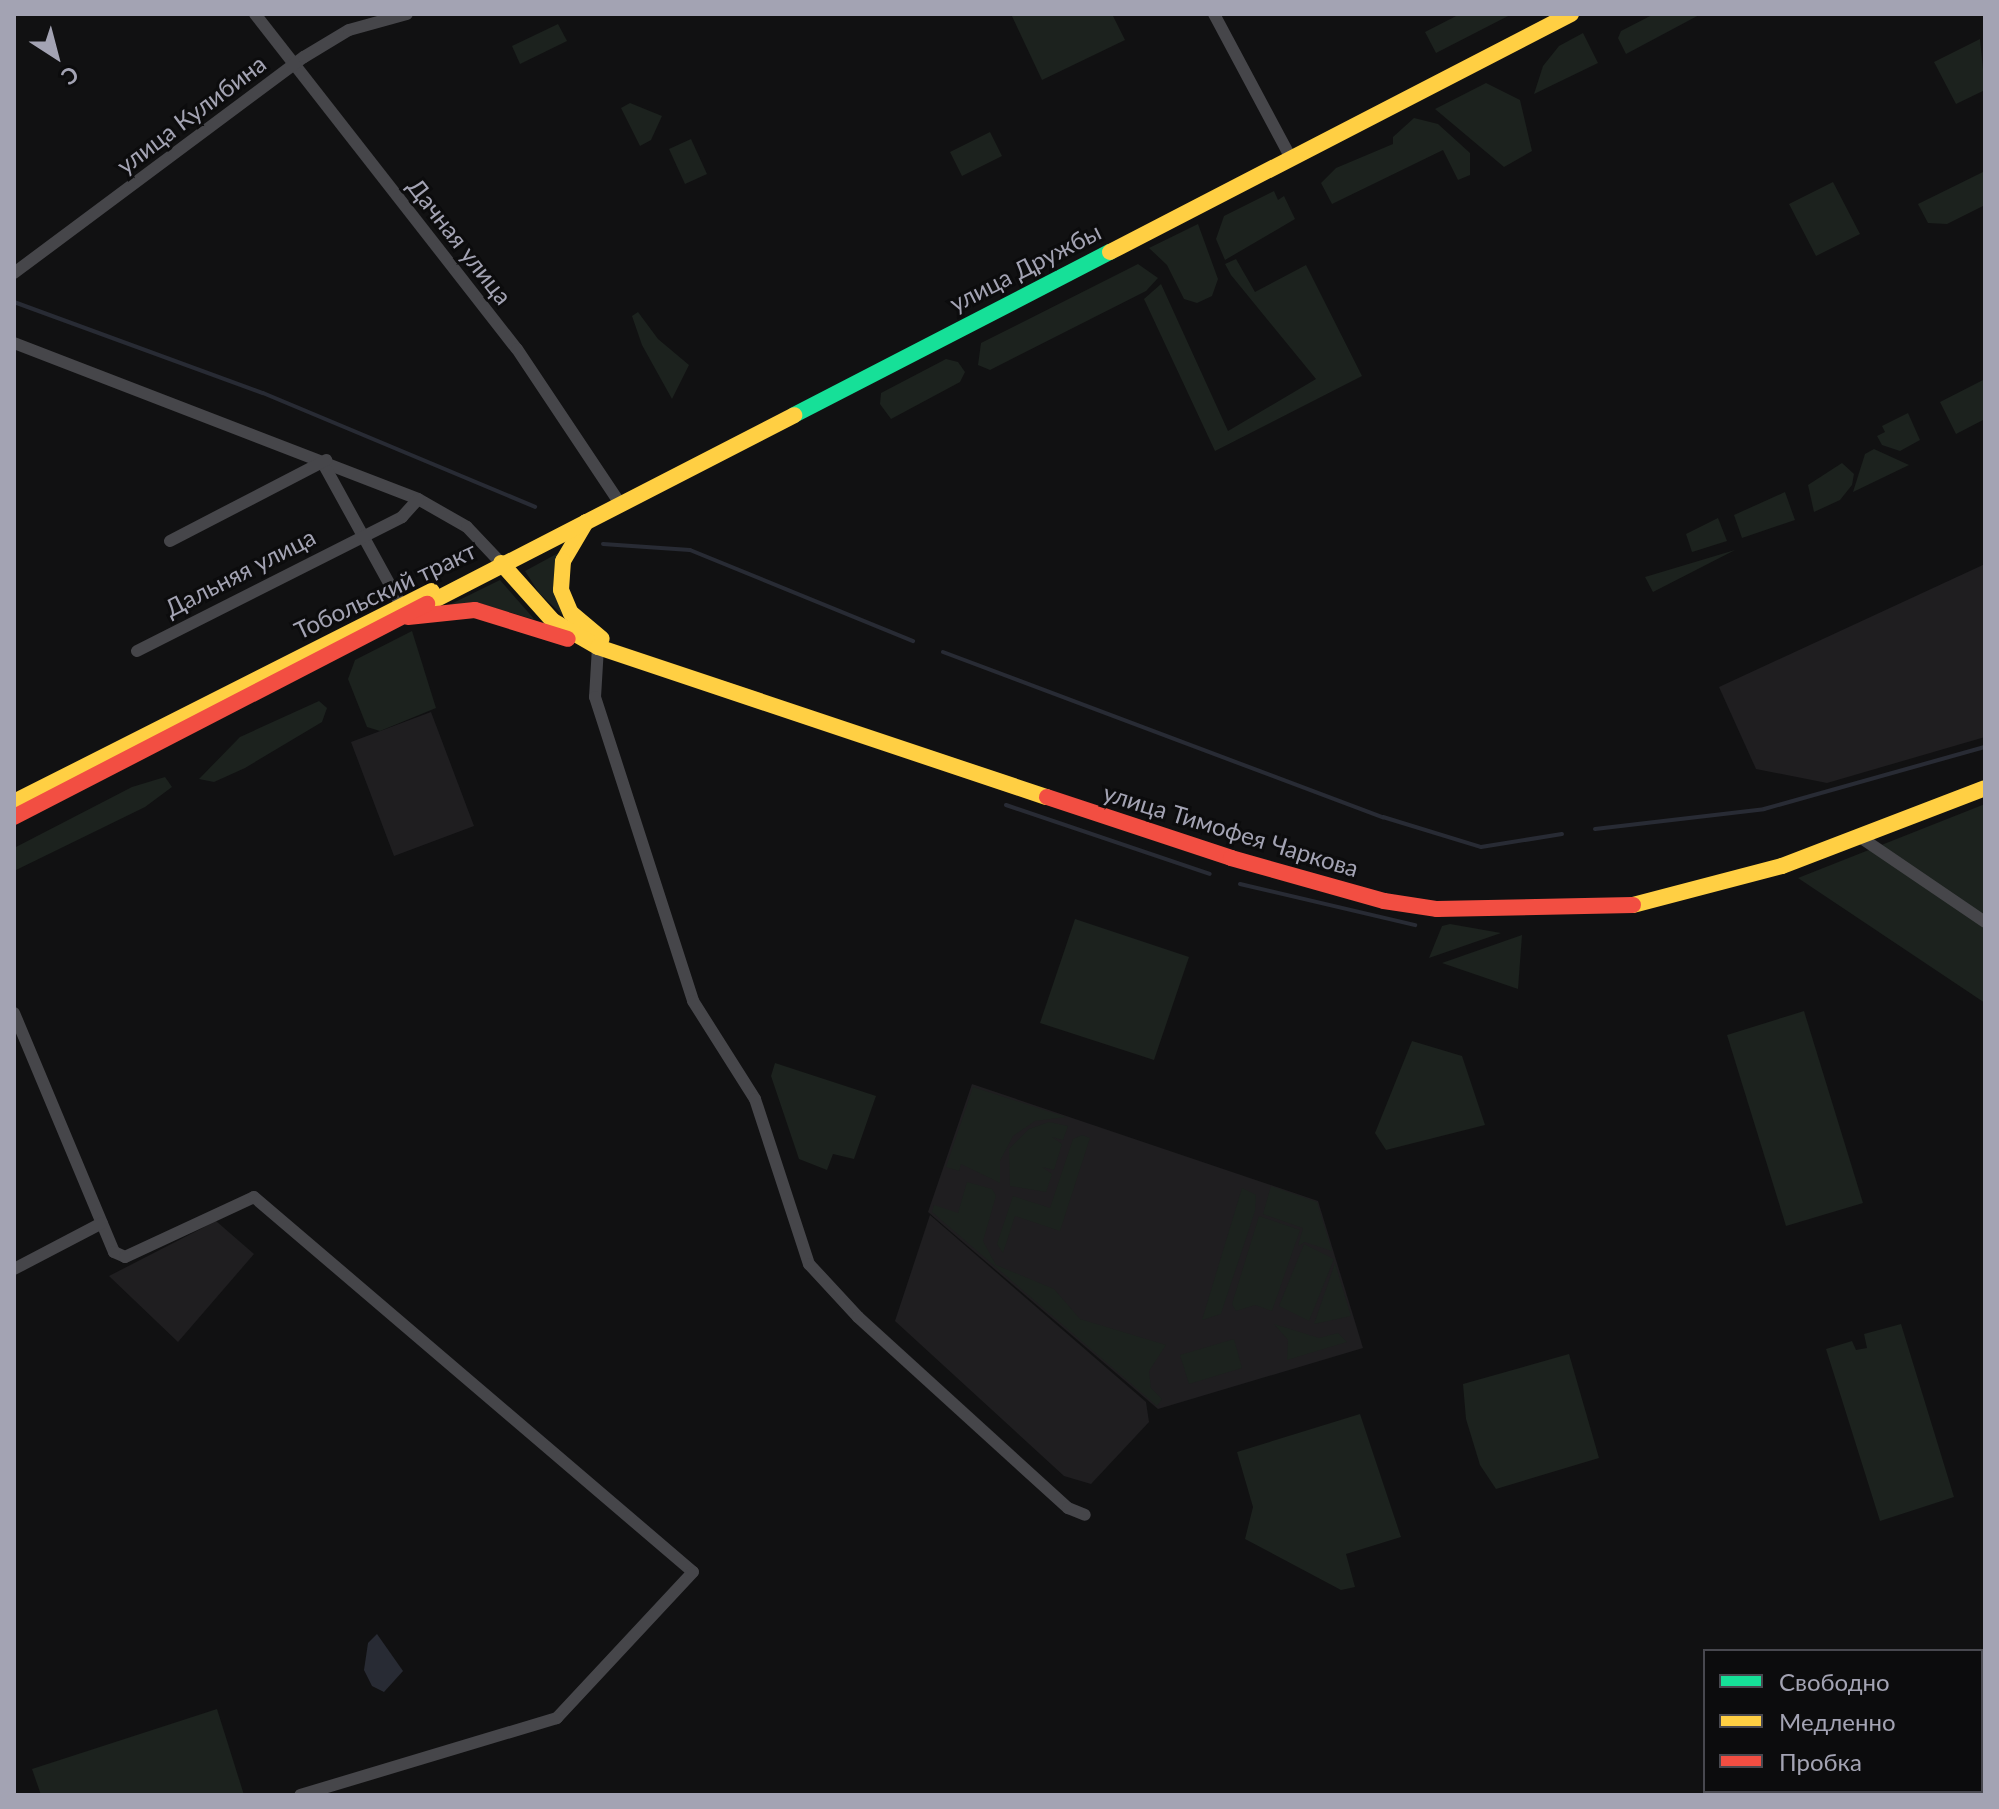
<!DOCTYPE html>
<html>
<head>
<meta charset="utf-8">
<style>
  body { margin:0 }
  #map { position:relative; width:1999px; height:1809px; overflow:hidden; background:#111112; font-family:Lato,sans-serif }
  div>[style] { position:absolute }
  .built>* { inset:0; background:#1f1e20 }
  .green>* { inset:0; background:#1c221e }
  .water>* { inset:0; background:#282b34 }
  .stream>* { height:4px; margin:-2px; padding:0 2px; transform-origin:2px; border-radius:2px; background:#282b34 }
  .street>* { height:12px; margin:-6px; padding:0 6px; transform-origin:6px; border-radius:6px; background:#46464a }
  .fast>* { height:16px; margin:-8px; padding:0 8px; transform-origin:8px; border-radius:8px; background:#16e098 }
  .slow>* { height:16px; margin:-8px; padding:0 8px; transform-origin:8px; border-radius:8px; background:#ffcf43 }
  .jam>* { height:16px; margin:-8px; padding:0 8px; transform-origin:8px; border-radius:8px; background:#f24e42 }
  span { translate:-50% -50%; white-space:nowrap; text-align:center; line-height:1.15; -webkit-text-stroke:6px #0c0c0d; paint-order:stroke }
  .street-label { font-size:24px; color:#a3a3b3 }
  .frame { position:absolute; inset:0; border:16px solid #a3a3b3; pointer-events:none }
  .legend { position:absolute; left:1703px; top:1649px; width:280px; height:144px; box-sizing:border-box; background:#0c0c0d; border:2px solid #48484f; margin:0; padding:10px 14px; list-style:none; font-size:24px; color:#a3a3b3 }
  .legend li { display:flex; align-items:center; gap:16px; height:40px }
  .legend b { width:40px; border:2px solid #48484f }
  .north { position:absolute; left:16px; top:16px; width:80px; height:80px; -webkit-text-stroke:6px #0c0c0d; paint-order:stroke; rotate:144deg; font-size:22px; font-weight:700; line-height:32px; text-align:center; color:#a3a3b3 }
  .north::after { content:''; display:block; margin:auto; width:28px; height:36px; background:#a3a3b3; clip-path:polygon(50% 0,100% 100%,50% 72%,0 100%) }
</style>
</head>
<body>
<div id="map">
  <div class="built">
    <i style="clip-path:polygon(1985px 564px,1985px 737px,1827px 783px,1756px 769px,1719px 687px)"></i>
    <i style="clip-path:polygon(431px 712px,474px 826px,394px 856px,351px 742px)"></i>
    <i style="clip-path:polygon(972px 1084px,1318px 1201px,1363px 1348px,1158px 1409px,928px 1212px)"></i>
    <i style="clip-path:polygon(930px 1215px,1146px 1402px,1149px 1422px,1091px 1484px,1064px 1476px,895px 1321px)"></i>
    <i style="clip-path:polygon(216px 1221px,254px 1254px,178px 1342px,109px 1276px)"></i>
  </div>
  <div class="green">
    <i style="clip-path:polygon(1011px 14px,1112px 14px,1125px 40px,1042px 80px)"></i>
    <i style="clip-path:polygon(1460px 14px,1512px 14px,1436px 53px,1425px 32px)"></i>
    <i style="clip-path:polygon(1654px 14px,1701px 14px,1626px 54px,1618px 38px,1621px 31px)"></i>
    <i style="clip-path:polygon(558px 24px,567px 41px,520px 64px,512px 46px)"></i>
    <i style="clip-path:polygon(1583px 33px,1598px 63px,1534px 94px,1543px 66px,1559px 46px)"></i>
    <i style="clip-path:polygon(1980px 39px,1985px 90px,1956px 104px,1934px 62px)"></i>
    <i style="clip-path:polygon(1486px 83px,1520px 100px,1532px 151px,1504px 167px,1435px 109px)"></i>
    <i style="clip-path:polygon(630px 103px,662px 116px,651px 140px,640px 146px,621px 108px)"></i>
    <i style="clip-path:polygon(1414px 118px,1438px 124px,1470px 153px,1470px 175px,1458px 180px,1443px 150px,1332px 204px,1321px 183px,1336px 168px,1393px 144px,1393px 137px)"></i>
    <i style="clip-path:polygon(990px 132px,1002px 156px,962px 176px,950px 152px)"></i>
    <i style="clip-path:polygon(691px 139px,707px 174px,685px 184px,669px 149px)"></i>
    <i style="clip-path:polygon(1985px 171px,1985px 205px,1947px 224px,1928px 223px,1918px 204px)"></i>
    <i style="clip-path:polygon(1833px 182px,1860px 234px,1816px 256px,1789px 204px)"></i>
    <i style="clip-path:polygon(1274px 191px,1278px 200px,1284px 196px,1295px 219px,1225px 260px,1216px 239px,1224px 216px)"></i>
    <i style="clip-path:polygon(1198px 224px,1218px 279px,1212px 296px,1197px 303px,1184px 299px,1167px 265px,1149px 248px)"></i>
    <i style="clip-path:polygon(1236px 259px,1255px 292px,1306px 265px,1362px 376px,1215px 451px,1144px 299px,1161px 284px,1228px 431px,1316px 379px,1231px 275px,1225px 264px)"></i>
    <i style="clip-path:polygon(1138px 264px,1158px 278px,1146px 291px,990px 370px,978px 365px,981px 343px)"></i>
    <i style="clip-path:polygon(638px 312px,658px 339px,689px 365px,672px 399px,642px 345px,632px 316px)"></i>
    <i style="clip-path:polygon(946px 359px,958px 362px,965px 372px,960px 382px,891px 419px,880px 404px,881px 393px)"></i>
    <i style="clip-path:polygon(1985px 379px,1985px 419px,1956px 434px,1940px 402px)"></i>
    <i style="clip-path:polygon(1908px 413px,1920px 440px,1900px 451px,1882px 445px,1877px 436px,1885px 432px,1882px 426px)"></i>
    <i style="clip-path:polygon(1874px 449px,1909px 465px,1853px 492px,1865px 454px)"></i>
    <i style="clip-path:polygon(1842px 463px,1854px 474px,1852px 485px,1840px 500px,1814px 512px,1808px 485px)"></i>
    <i style="clip-path:polygon(1785px 492px,1795px 520px,1742px 538px,1734px 515px)"></i>
    <i style="clip-path:polygon(1718px 518px,1727px 541px,1692px 552px,1686px 534px)"></i>
    <i style="clip-path:polygon(1735px 550px,1653px 592px,1645px 577px)"></i>
    <i style="clip-path:polygon(562px 551px,570px 622px,539px 593px,525px 571px)"></i>
    <i style="clip-path:polygon(500px 580px,535px 620px,479px 603px,449px 605px)"></i>
    <i style="clip-path:polygon(412px 631px,436px 708px,380px 731px,367px 727px,348px 679px,355px 660px)"></i>
    <i style="clip-path:polygon(319px 701px,327px 708px,322px 722px,245px 768px,214px 782px,199px 779px,240px 737px)"></i>
    <i style="clip-path:polygon(165px 777px,172px 787px,145px 807px,14px 871px,14px 848px,132px 787px)"></i>
    <i style="clip-path:polygon(1985px 804px,1985px 1003px,1798px 878px)"></i>
    <i style="clip-path:polygon(1075px 919px,1189px 957px,1154px 1060px,1040px 1023px)"></i>
    <i style="clip-path:polygon(1450px 924px,1501px 933px,1429px 958px,1442px 926px)"></i>
    <i style="clip-path:polygon(1522px 935px,1518px 989px,1442px 963px)"></i>
    <i style="clip-path:polygon(1804px 1011px,1863px 1203px,1786px 1226px,1727px 1035px)"></i>
    <i style="clip-path:polygon(1412px 1041px,1462px 1056px,1485px 1125px,1386px 1150px,1375px 1133px)"></i>
    <i style="clip-path:polygon(775px 1063px,876px 1096px,854px 1159px,833px 1154px,827px 1170px,799px 1159px,771px 1076px)"></i>
    <i style="clip-path:polygon(973px 1087px,1066px 1117px,1035px 1121px,1013px 1136px,1000px 1161px,1000px 1183px,961px 1164px,959px 1171px,946px 1167px)"></i>
    <i style="clip-path:polygon(1049px 1122px,1068px 1126px,1063px 1140px,1052px 1137px,1062px 1144px,1054px 1170px,1042px 1167px,1052px 1174px,1046px 1192px,1010px 1186px,1009px 1149px,1029px 1129px)"></i>
    <i style="clip-path:polygon(1082px 1135px,1090px 1138px,1060px 1231px,1015px 1216px,1003px 1253px,997px 1244px,1013px 1196px,1050px 1208px,1073px 1139px)"></i>
    <i style="clip-path:polygon(967px 1182px,992px 1189px,996px 1196px,983px 1241px,996px 1265px,1054px 1289px,1080px 1319px,1166px 1345px,1149px 1371px,1151px 1388px,1162px 1399px,1157px 1406px,932px 1212px,934px 1205px,958px 1213px)"></i>
    <i style="clip-path:polygon(1271px 1186px,1317px 1202px,1332px 1251px,1305px 1242px,1298px 1246px,1303px 1228px,1263px 1214px)"></i>
    <i style="clip-path:polygon(1242px 1188px,1256px 1195px,1255px 1211px,1221px 1314px,1202px 1320px)"></i>
    <i style="clip-path:polygon(1259px 1216px,1300px 1230px,1272px 1311px,1255px 1305px,1236px 1311px,1232px 1304px)"></i>
    <i style="clip-path:polygon(1304px 1244px,1334px 1259px,1309px 1321px,1279px 1306px)"></i>
    <i style="clip-path:polygon(1335px 1263px,1351px 1316px,1314px 1324px)"></i>
    <i style="clip-path:polygon(1274px 1324px,1319px 1338px,1338px 1333px,1347px 1342px,1287px 1360px,1288px 1340px)"></i>
    <i style="clip-path:polygon(1901px 1324px,1954px 1497px,1880px 1521px,1826px 1349px,1852px 1341px,1856px 1350px,1867px 1348px,1864px 1334px)"></i>
    <i style="clip-path:polygon(1234px 1339px,1242px 1368px,1189px 1384px,1180px 1355px)"></i>
    <i style="clip-path:polygon(1569px 1354px,1599px 1458px,1496px 1489px,1480px 1465px,1466px 1419px,1463px 1384px)"></i>
    <i style="clip-path:polygon(1360px 1414px,1401px 1537px,1346px 1554px,1355px 1587px,1341px 1590px,1245px 1539px,1253px 1507px,1237px 1452px)"></i>
    <i style="clip-path:polygon(217px 1709px,244px 1795px,41px 1795px,32px 1769px)"></i>
  </div>
  <div class="water">
    <i style="clip-path:polygon(377px 1634px,403px 1671px,384px 1692px,372px 1686px,364px 1670px,368px 1643px)"></i>
  </div>
  <div class="stream">
    <i style="left:14px;top:302px;width:265px;rotate:20.1deg"></i>
    <i style="left:263px;top:393px;width:295px;rotate:22.7deg"></i>
    <i style="left:603px;top:544px;width:87px;rotate:3.9deg"></i>
    <i style="left:690px;top:550px;width:241px;rotate:22.2deg"></i>
    <i style="left:943px;top:652px;width:470px;rotate:20.6deg"></i>
    <i style="left:1383px;top:817px;width:102px;rotate:17deg"></i>
    <i style="left:1481px;top:847px;width:82px;rotate:-9.1deg"></i>
    <i style="left:1006px;top:805px;width:215px;rotate:18.7deg"></i>
    <i style="left:1595px;top:829px;width:170px;rotate:-6.7deg"></i>
    <i style="left:1764px;top:809px;width:230px;rotate:-15.7deg"></i>
    <i style="left:1240px;top:884px;width:180px;rotate:13.2deg"></i>
  </div>
  <div class="street">
    <i style="left:255px;top:14px;width:425px;rotate:52deg"></i>
    <i style="left:517px;top:349px;width:184px;rotate:56.3deg"></i>
    <i style="left:1214px;top:14px;width:163px;rotate:61.9deg"></i>
    <i style="left:14px;top:273px;width:362px;rotate:-36.7deg"></i>
    <i style="left:304px;top:57px;width:52px;rotate:-31deg"></i>
    <i style="left:349px;top:30px;width:60px;rotate:-15.4deg"></i>
    <i style="left:14px;top:343px;width:433px;rotate:21.1deg"></i>
    <i style="left:418px;top:499px;width:56px;rotate:29.7deg"></i>
    <i style="left:467px;top:527px;width:50px;rotate:46.6deg"></i>
    <i style="left:324px;top:465px;width:160px;rotate:61.2deg"></i>
    <i style="left:170px;top:541px;width:176px;rotate:-27.4deg"></i>
    <i style="left:598px;top:647px;width:50px;rotate:93.4deg"></i>
    <i style="left:595px;top:697px;width:319px;rotate:72.1deg"></i>
    <i style="left:693px;top:1001px;width:116px;rotate:57.7deg"></i>
    <i style="left:755px;top:1099px;width:174px;rotate:71.9deg"></i>
    <i style="left:809px;top:1264px;width:72px;rotate:47.2deg"></i>
    <i style="left:858px;top:1317px;width:284px;rotate:42.3deg"></i>
    <i style="left:1068px;top:1508px;width:18px;rotate:22deg"></i>
    <i style="left:137px;top:651px;width:297px;rotate:-26.8deg"></i>
    <i style="left:402px;top:517px;width:24px;rotate:-48deg"></i>
    <i style="left:1860px;top:837px;width:151px;rotate:34.2deg"></i>
    <i style="left:14px;top:1013px;width:259px;rotate:67.3deg"></i>
    <i style="left:114px;top:1252px;width:12px;rotate:24deg"></i>
    <i style="left:125px;top:1257px;width:142px;rotate:-24.9deg"></i>
    <i style="left:254px;top:1197px;width:577px;rotate:40.5deg"></i>
    <i style="left:693px;top:1572px;width:200px;rotate:133deg"></i>
    <i style="left:557px;top:1718px;width:268px;rotate:163.3deg"></i>
    <i style="left:14px;top:1269px;width:99px;rotate:-27.6deg"></i>
  </div>
  <div class="fast">
    <i style="left:794px;top:415px;width:356px;rotate:-27.3deg"></i>
  </div>
  <div class="slow">
    <i style="left:1110px;top:252px;width:519px;rotate:-27.31deg"></i>
    <i style="left:586px;top:522px;width:45px;rotate:120.5deg"></i>
    <i style="left:563px;top:561px;width:29px;rotate:94deg"></i>
    <i style="left:561px;top:590px;width:25px;rotate:67deg"></i>
    <i style="left:571px;top:613px;width:40px;rotate:40deg"></i>
    <i style="left:501px;top:563px;width:78px;rotate:48.1deg"></i>
    <i style="left:553px;top:621px;width:52px;rotate:30deg"></i>
    <i style="left:598px;top:647px;width:473px;rotate:18.5deg"></i>
    <i style="left:427px;top:604px;width:413px;rotate:-27.2deg"></i>
    <i style="left:14px;top:802px;width:468px;rotate:-26.8deg"></i>
    <i style="left:1633px;top:905px;width:154px;rotate:-14.7deg"></i>
    <i style="left:1782px;top:866px;width:217px;rotate:-21deg"></i>
  </div>
  <div class="jam">
    <i style="left:408px;top:617px;width:67px;rotate:-6deg"></i>
    <i style="left:475px;top:610px;width:97px;rotate:17.3deg"></i>
    <i style="left:1047px;top:797px;width:194px;rotate:18.3deg"></i>
    <i style="left:1231px;top:858px;width:159px;rotate:15.7deg"></i>
    <i style="left:1384px;top:901px;width:54px;rotate:8.6deg"></i>
    <i style="left:1437px;top:909px;width:196px;rotate:-1.2deg"></i>
    <i style="left:14px;top:817px;width:465px;rotate:-27.3deg"></i>
  </div>
  <div class="street-label">
    <span style="left:191px;top:114px;rotate:-37deg">улица Кулибина</span>
    <span style="left:460px;top:241px;rotate:52deg">Дачная улица</span>
    <span style="left:1025px;top:267px;rotate:-27deg">улица Дружбы</span>
    <span style="left:240px;top:572px;rotate:-27deg">Дальняя улица</span>
    <span style="left:385px;top:590px;rotate:-25deg">Тобольский тракт</span>
    <span style="left:1231px;top:830px;rotate:17deg">улица Тимофея Чаркова</span>
  </div>
  <div class="frame"></div>
  <ul class="legend">
  <li><b style="height:10px;background:#16e098"></b>Свободно</li>
  <li><b style="height:10px;background:#ffcf43"></b>Медленно</li>
  <li><b style="height:10px;background:#f24e42"></b>Пробка</li>
  </ul>
  <div class="north">С</div>
</div>
</body>
</html>
